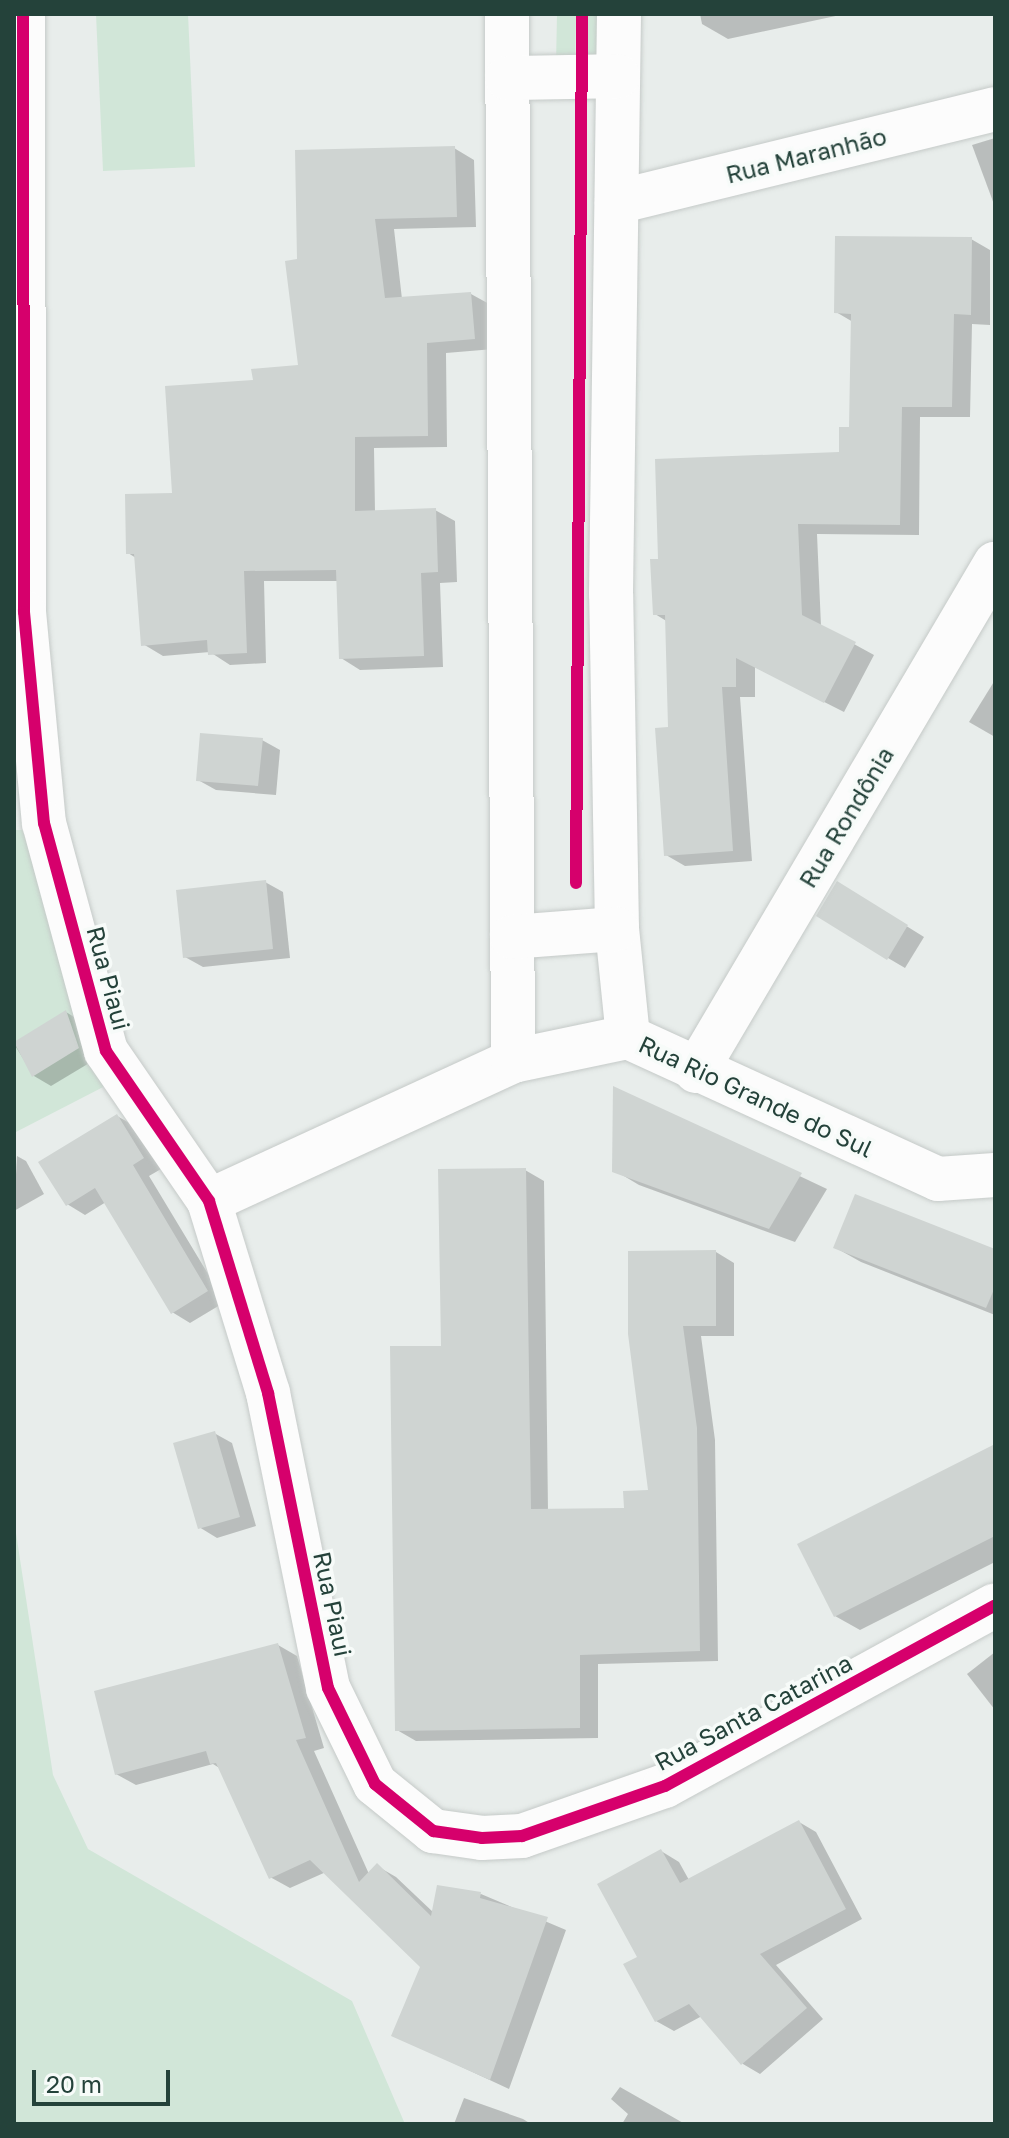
<!DOCTYPE html>
<html>
<head>
<meta charset="utf-8">
<style>
  body { margin:0 }
  #map { position:relative; width:1009px; height:2138px; overflow:hidden; background:#e8edeb; font-family:"Golos Text",sans-serif }
  div>[style] { position:absolute }
  .green>* { inset:0; background:#d1e6d8 }
  .shadow>* { inset:0; background:#0003 }
  .building>* { inset:0; background:#cfd4d2 }
  .roads { filter:drop-shadow(0 0 2px #c5cac8) drop-shadow(0 0 2px #c5cac8) }
  .street>* { height:44px; margin:-22px; padding:0 22px; transform-origin:22px; border-radius:22px; background:#fcfcfc }
  .secondary>* { height:44px; margin:-22px; padding:0 22px; transform-origin:22px; border-radius:22px; background:#fcfcfc }
  .cycleway>* { height:12px; margin:-6px; padding:0 6px; transform-origin:6px; border-radius:6px; background:#d6006c }
  span { translate:-50% -50%; white-space:nowrap; text-align:center; line-height:1.15; -webkit-text-stroke:7px #f7fbf9; paint-order:stroke }
  .street-label { font-size:24px; color:#24423a }
  .frame { position:absolute; inset:0; border:16px solid #24423a; pointer-events:none }
  .scale { position:absolute; left:32px; top:2070px; width:138px; height:36px; box-sizing:border-box; border:4px solid #24423a; border-top:0; padding-left:10px; font-size:24px; line-height:28px; white-space:nowrap; color:#24423a; -webkit-text-stroke:6px #f7fbf9; paint-order:stroke }
</style>
</head>
<body>
<div id="map">
  <div class="green">
    <i style="clip-path:polygon(96px 14px,188px 14px,195px 167px,103px 171px)"></i>
    <i style="clip-path:polygon(557px 14px,576px 14px,575px 62px,556px 64px)"></i>
    <i style="clip-path:polygon(586px 14px,605px 14px,603px 60px,586px 63px)"></i>
    <i style="clip-path:polygon(14px 830px,30px 830px,109px 1084px,14px 1133px)"></i>
    <i style="clip-path:polygon(14px 1520px,53px 1775px,88px 1849px,352px 2001px,405px 2124px,14px 2124px)"></i>
  </div>
  <div class="shadow">
    <i style="clip-path:polygon(700px 14px,845px 14px,728px 39px,702px 24px)"></i>
    <i style="clip-path:polygon(995px 138px,995px 207px,972px 145px)"></i>
    <i style="clip-path:polygon(454px 148px,474px 160px,476px 227px,394px 229px,402px 299px,471px 294px,491px 305px,494px 349px,446px 353px,447px 447px,374px 448px,375px 512px,435px 510px,455px 521px,457px 582px,440px 583px,443px 667px,360px 670px,341px 658px,338px 581px,264px 581px,266px 663px,230px 665px,210px 652px,163px 656px,143px 644px,136px 558px,128px 553px,255px 381px,300px 366px,299px 261px)"></i>
    <i style="clip-path:polygon(971px 239px,990px 250px,990px 325px,972px 324px,970px 417px,920px 417px,919px 535px,817px 534px,821px 626px,874px 655px,844px 712px,755px 667px,755px 697px,740px 697px,752px 861px,685px 866px,666px 855px,670px 729px,668px 622px,655px 614px,660px 561px,841px 454px,851px 429px,853px 322px,836px 312px)"></i>
    <i style="clip-path:polygon(995px 680px,995px 737px,969px 722px)"></i>
    <i style="clip-path:polygon(262px 740px,280px 750px,276px 795px,216px 790px,198px 780px)"></i>
    <i style="clip-path:polygon(265px 882px,283px 892px,290px 958px,203px 967px,185px 957px)"></i>
    <i style="clip-path:polygon(855px 894px,924px 937px,905px 968px,888px 958px)"></i>
    <i style="clip-path:polygon(66px 1012px,84px 1023px,96px 1059px,51px 1086px,34px 1076px,14px 1044px)"></i>
    <i style="clip-path:polygon(615px 1089px,827px 1189px,795px 1242px,639px 1185px,614px 1170px)"></i>
    <i style="clip-path:polygon(117px 1116px,135px 1126px,161px 1169px,149px 1176px,225px 1302px,190px 1323px,172px 1312px,106px 1202px,85px 1215px,67px 1204px)"></i>
    <i style="clip-path:polygon(17px 1156px,26px 1161px,44px 1194px,14px 1211px)"></i>
    <i style="clip-path:polygon(525px 1170px,544px 1181px,548px 1511px,626px 1510px,650px 1492px,630px 1334px,716px 1252px,734px 1263px,734px 1336px,701px 1336px,715px 1440px,718px 1661px,598px 1664px,598px 1738px,416px 1741px,397px 1730px,443px 1348px)"></i>
    <i style="clip-path:polygon(836px 1248px,995px 1251px,995px 1315px,861px 1262px)"></i>
    <i style="clip-path:polygon(214px 1433px,232px 1443px,256px 1526px,217px 1538px,199px 1527px)"></i>
    <i style="clip-path:polygon(995px 1446px,995px 1562px,860px 1630px,835px 1616px)"></i>
    <i style="clip-path:polygon(278px 1645px,297px 1656px,324px 1748px,314px 1751px,369px 1874px,377px 1866px,396px 1877px,434px 1913px,481px 1894px,566px 1930px,509px 2089px,393px 2035px,422px 1967px,326px 1872px,290px 1888px,270px 1877px,221px 1769px,213px 1764px,136px 1785px,116px 1774px)"></i>
    <i style="clip-path:polygon(995px 1652px,995px 1710px,967px 1674px)"></i>
    <i style="clip-path:polygon(799px 1822px,816px 1832px,862px 1919px,776px 1965px,823px 2019px,760px 2074px,743px 2064px,702px 2016px,674px 2031px,656px 2021px,640px 1957px,661px 1851px,679px 1862px,689px 1880px)"></i>
    <i style="clip-path:polygon(620px 2087px,685px 2124px,622px 2124px,628px 2114px,611px 2099px)"></i>
    <i style="clip-path:polygon(464px 2098px,523px 2119px,531px 2124px,454px 2124px)"></i>
  </div>
  <div class="building">
    <i style="clip-path:polygon(455px 146px,457px 217px,375px 219px,385px 298px,471px 292px,475px 339px,427px 343px,428px 436px,355px 437px,355px 511px,436px 508px,438px 572px,421px 573px,424px 656px,339px 659px,336px 570px,244px 571px,247px 653px,208px 655px,207px 640px,141px 646px,134px 554px,126px 554px,125px 494px,172px 493px,165px 386px,253px 380px,251px 369px,298px 365px,285px 261px,297px 259px,295px 150px)"></i>
    <i style="clip-path:polygon(835px 236px,972px 237px,971px 315px,954px 314px,952px 407px,902px 407px,900px 525px,798px 524px,802px 615px,856px 642px,824px 703px,736px 658px,736px 687px,722px 687px,733px 851px,664px 856px,655px 728px,668px 727px,665px 615px,653px 615px,650px 559px,658px 559px,655px 459px,839px 452px,839px 427px,849px 427px,851px 314px,834px 313px)"></i>
    <i style="clip-path:polygon(200px 733px,263px 738px,258px 786px,196px 781px)"></i>
    <i style="clip-path:polygon(266px 880px,273px 949px,183px 958px,176px 890px)"></i>
    <i style="clip-path:polygon(837px 881px,908px 925px,887px 960px,816px 916px)"></i>
    <i style="clip-path:polygon(66px 1010px,79px 1048px,32px 1077px,14px 1042px)"></i>
    <i style="clip-path:polygon(613px 1086px,802px 1173px,769px 1229px,612px 1172px)"></i>
    <i style="clip-path:polygon(117px 1114px,144px 1158px,133px 1165px,208px 1291px,171px 1314px,95px 1188px,66px 1206px,38px 1162px)"></i>
    <i style="clip-path:polygon(526px 1168px,531px 1509px,624px 1508px,623px 1491px,648px 1490px,628px 1334px,628px 1251px,716px 1250px,716px 1326px,683px 1326px,697px 1428px,700px 1651px,580px 1655px,580px 1728px,395px 1731px,390px 1346px,441px 1346px,438px 1169px)"></i>
    <i style="clip-path:polygon(855px 1194px,995px 1249px,995px 1287px,986px 1308px,833px 1248px)"></i>
    <i style="clip-path:polygon(215px 1431px,240px 1517px,198px 1529px,173px 1443px)"></i>
    <i style="clip-path:polygon(995px 1444px,995px 1536px,834px 1617px,797px 1544px)"></i>
    <i style="clip-path:polygon(278px 1643px,306px 1738px,296px 1740px,359px 1882px,377px 1863px,431px 1916px,437px 1885px,481px 1892px,480px 1898px,548px 1917px,490px 2080px,391px 2036px,420px 1967px,310px 1860px,269px 1879px,216px 1763px,210px 1764px,206px 1751px,115px 1775px,94px 1691px)"></i>
    <i style="clip-path:polygon(799px 1820px,846px 1909px,760px 1954px,807px 2008px,741px 2065px,689px 2004px,655px 2022px,623px 1964px,637px 1957px,597px 1884px,661px 1849px,680px 1883px)"></i>
  </div>
  <div class="roads">
    <div class="street">
      <i style="left:23px;top:14px;width:598px;rotate:89.9deg"></i>
      <i style="left:24px;top:612px;width:212px;rotate:84.6deg"></i>
      <i style="left:44px;top:823px;width:236px;rotate:74.8deg"></i>
      <i style="left:106px;top:1051px;width:182px;rotate:55.5deg"></i>
      <i style="left:209px;top:1201px;width:201px;rotate:72.9deg"></i>
      <i style="left:268px;top:1393px;width:301px;rotate:78.5deg"></i>
      <i style="left:328px;top:1688px;width:107px;rotate:63.9deg"></i>
      <i style="left:375px;top:1784px;width:75px;rotate:39deg"></i>
      <i style="left:433px;top:1831px;width:49px;rotate:8.1deg"></i>
      <i style="left:482px;top:1838px;width:40px;rotate:-2.9deg"></i>
      <i style="left:522px;top:1836px;width:151px;rotate:-19.3deg"></i>
      <i style="left:665px;top:1786px;width:376px;rotate:-28.7deg"></i>
      <i style="left:617px;top:202px;width:389px;rotate:-13.8deg"></i>
      <i style="left:628px;top:1037px;width:341px;rotate:24.6deg"></i>
      <i style="left:938px;top:1179px;width:57px;rotate:-4deg"></i>
      <i style="left:696px;top:1071px;width:589px;rotate:-59.47deg"></i>
      <i style="left:209px;top:1201px;width:335px;rotate:-24.7deg"></i>
    </div>
    <div class="secondary">
      <i style="left:507px;top:14px;width:1047px;rotate:89.67deg"></i>
      <i style="left:513px;top:1061px;width:117px;rotate:-11.8deg"></i>
      <i style="left:628px;top:1037px;width:109px;rotate:-95.8deg"></i>
      <i style="left:617px;top:929px;width:335px;rotate:-91deg"></i>
      <i style="left:611px;top:594px;width:580px;rotate:-89.21deg"></i>
      <i style="left:507px;top:78px;width:111px;rotate:-1deg"></i>
      <i style="left:512px;top:937px;width:105px;rotate:-4.4deg"></i>
    </div>
  </div>
  <div class="cycleway">
    <i style="left:23px;top:14px;width:598px;rotate:89.9deg"></i>
    <i style="left:24px;top:612px;width:212px;rotate:84.6deg"></i>
    <i style="left:44px;top:823px;width:236px;rotate:74.8deg"></i>
    <i style="left:106px;top:1051px;width:182px;rotate:55.5deg"></i>
    <i style="left:209px;top:1201px;width:201px;rotate:72.9deg"></i>
    <i style="left:268px;top:1393px;width:301px;rotate:78.5deg"></i>
    <i style="left:328px;top:1688px;width:107px;rotate:63.9deg"></i>
    <i style="left:375px;top:1784px;width:75px;rotate:39deg"></i>
    <i style="left:433px;top:1831px;width:49px;rotate:8.1deg"></i>
    <i style="left:482px;top:1838px;width:40px;rotate:-2.9deg"></i>
    <i style="left:522px;top:1836px;width:151px;rotate:-19.3deg"></i>
    <i style="left:665px;top:1786px;width:376px;rotate:-28.7deg"></i>
    <i style="left:576px;top:883px;width:869px;rotate:-89.6deg"></i>
  </div>
  <div class="street-label">
    <span style="left:806px;top:155px;rotate:-14deg">Rua Maranhão</span>
    <span style="left:846px;top:817px;rotate:-59deg">Rua Rondônia</span>
    <span style="left:109px;top:978px;rotate:75deg">Rua Piaui</span>
    <span style="left:756px;top:1096px;rotate:25deg">Rua Rio Grande do Sul</span>
    <span style="left:333px;top:1604px;rotate:78deg">Rua Piaui</span>
    <span style="left:753px;top:1712px;rotate:-28deg">Rua Santa Catarina</span>
  </div>
  <div class="frame"></div>
  <div class="scale">20 m</div>
</div>
</body>
</html>
